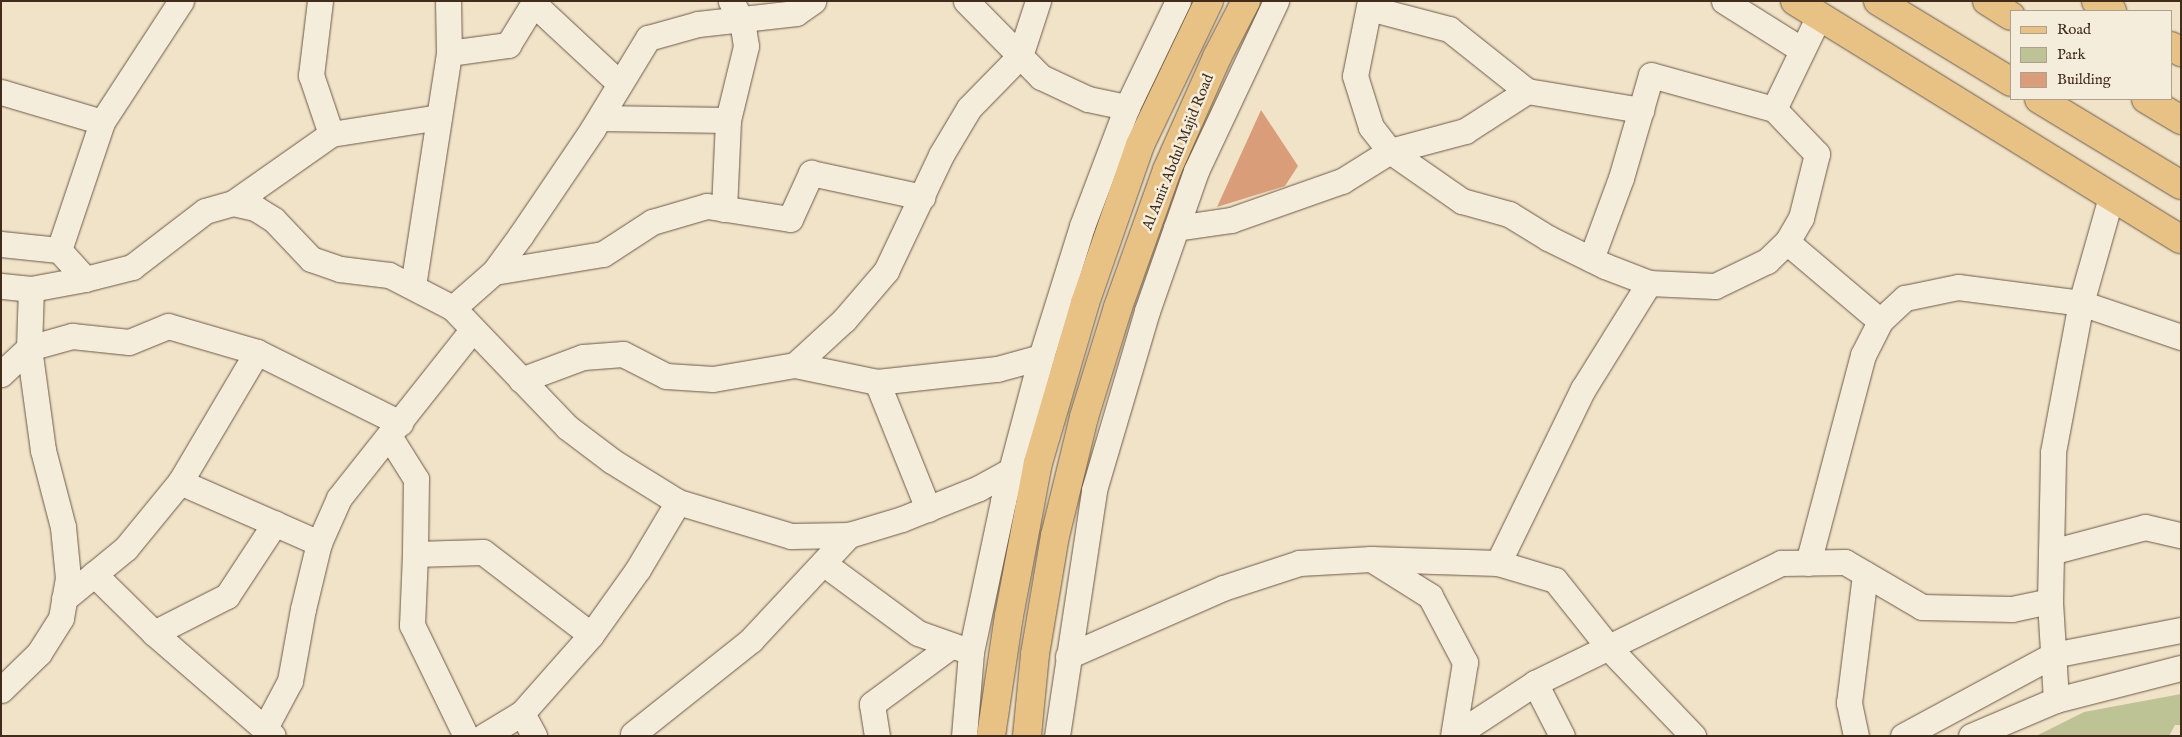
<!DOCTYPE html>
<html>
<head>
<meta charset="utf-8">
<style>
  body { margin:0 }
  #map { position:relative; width:2182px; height:737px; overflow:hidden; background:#f0e3c8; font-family:"IM FELL English",serif }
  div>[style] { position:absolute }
  .green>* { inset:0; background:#bdc394 }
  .building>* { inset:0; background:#d99e79 }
  .roads { filter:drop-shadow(0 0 1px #6d5a46) drop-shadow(0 0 1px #6d5a46) }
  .minor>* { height:25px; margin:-12.5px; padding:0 12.5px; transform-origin:12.5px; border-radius:12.5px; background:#f5eddb }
  .major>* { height:28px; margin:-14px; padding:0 14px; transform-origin:14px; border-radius:14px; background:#e8c284 }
  .highway>* { height:28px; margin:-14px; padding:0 14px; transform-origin:14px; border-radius:14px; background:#e8c284 }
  span { translate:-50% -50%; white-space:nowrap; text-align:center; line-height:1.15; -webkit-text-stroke:5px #f5eddb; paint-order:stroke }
  .street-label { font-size:15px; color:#412c1b }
  .frame { position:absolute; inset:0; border:2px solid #412c1b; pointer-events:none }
  .legend { position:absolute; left:2010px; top:10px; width:162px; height:90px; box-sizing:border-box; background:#f5eddb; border:1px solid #ada08e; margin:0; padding:6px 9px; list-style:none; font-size:15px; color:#412c1b }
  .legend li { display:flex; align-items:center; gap:10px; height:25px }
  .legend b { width:25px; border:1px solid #ada08e }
</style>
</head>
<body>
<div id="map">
  <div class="green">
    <i style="clip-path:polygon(2181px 694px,2181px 725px,2175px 725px,2169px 736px,2036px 736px,2084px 712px)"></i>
  </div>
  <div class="building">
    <i style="clip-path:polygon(1261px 110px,1298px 166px,1285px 186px,1217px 207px)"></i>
  </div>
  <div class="roads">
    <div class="minor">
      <i style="left:320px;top:1px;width:75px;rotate:96.9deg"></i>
      <i style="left:311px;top:75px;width:62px;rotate:71.3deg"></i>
      <i style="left:966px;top:1px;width:107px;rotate:45.4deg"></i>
      <i style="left:1041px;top:77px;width:52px;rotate:25.1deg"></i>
      <i style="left:1088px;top:99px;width:40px;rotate:12deg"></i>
      <i style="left:1370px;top:1px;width:76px;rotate:101.3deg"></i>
      <i style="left:1355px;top:76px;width:53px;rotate:72.6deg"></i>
      <i style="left:1371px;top:127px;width:31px;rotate:52deg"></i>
      <i style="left:1390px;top:151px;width:88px;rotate:34.8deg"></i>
      <i style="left:1462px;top:201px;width:49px;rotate:15.5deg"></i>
      <i style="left:1509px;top:214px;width:46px;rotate:31.6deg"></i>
      <i style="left:1548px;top:238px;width:64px;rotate:26.2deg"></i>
      <i style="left:1605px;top:266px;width:47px;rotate:21.1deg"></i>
      <i style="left:1649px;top:283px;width:66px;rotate:2.6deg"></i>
      <i style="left:1715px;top:286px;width:58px;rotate:-25.7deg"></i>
      <i style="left:1767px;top:261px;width:28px;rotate:-44deg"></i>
      <i style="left:1787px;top:242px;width:28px;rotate:-60deg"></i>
      <i style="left:1801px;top:218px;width:66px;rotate:-76deg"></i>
      <i style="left:1817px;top:154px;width:62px;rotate:-133.7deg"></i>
      <i style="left:1774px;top:109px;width:103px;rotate:-64.2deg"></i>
      <i style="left:1724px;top:1px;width:92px;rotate:32.1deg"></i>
      <i style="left:534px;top:4px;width:117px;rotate:42.9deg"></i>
      <i style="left:1369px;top:8px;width:83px;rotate:14.7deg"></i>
      <i style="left:1449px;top:29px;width:100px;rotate:38.5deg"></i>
      <i style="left:1527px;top:91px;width:116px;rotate:9.5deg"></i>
      <i style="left:449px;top:53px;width:60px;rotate:-7.7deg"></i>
      <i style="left:508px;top:45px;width:52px;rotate:-58.5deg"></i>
      <i style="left:1px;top:92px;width:105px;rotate:16.5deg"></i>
      <i style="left:600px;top:118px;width:128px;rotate:0.9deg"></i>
      <i style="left:233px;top:203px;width:120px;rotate:-35.1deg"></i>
      <i style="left:331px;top:134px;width:109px;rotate:-8.9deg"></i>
      <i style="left:724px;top:209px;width:89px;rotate:-87.4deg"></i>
      <i style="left:728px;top:120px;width:76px;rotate:-76.3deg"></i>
      <i style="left:746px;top:46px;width:25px;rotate:-99deg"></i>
      <i style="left:742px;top:21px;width:23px;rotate:-119deg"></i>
      <i style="left:1176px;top:228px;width:56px;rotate:-8.3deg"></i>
      <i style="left:1231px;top:220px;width:118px;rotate:-19.4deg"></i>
      <i style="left:1342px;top:181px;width:57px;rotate:-32deg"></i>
      <i style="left:1390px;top:151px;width:78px;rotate:-14.9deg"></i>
      <i style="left:1465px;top:131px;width:74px;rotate:-32.8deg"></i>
      <i style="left:1787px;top:242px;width:122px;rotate:40.3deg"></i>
      <i style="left:1px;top:244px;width:58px;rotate:5.9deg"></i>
      <i style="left:59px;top:250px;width:39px;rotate:48deg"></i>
      <i style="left:85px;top:279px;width:55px;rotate:169.5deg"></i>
      <i style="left:31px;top:289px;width:30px;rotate:-174deg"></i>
      <i style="left:59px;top:250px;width:135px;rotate:-71.4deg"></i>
      <i style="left:102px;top:122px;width:145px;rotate:-56.9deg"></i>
      <i style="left:1591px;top:259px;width:86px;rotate:-69.7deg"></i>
      <i style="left:1621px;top:178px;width:107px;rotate:-73.8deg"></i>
      <i style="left:1651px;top:75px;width:128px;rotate:15.5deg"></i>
      <i style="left:494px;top:272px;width:110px;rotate:-9.4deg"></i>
      <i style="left:603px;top:254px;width:59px;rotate:-33.1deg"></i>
      <i style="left:652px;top:222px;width:57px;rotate:-16.2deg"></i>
      <i style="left:707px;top:206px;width:84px;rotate:8.9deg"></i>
      <i style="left:790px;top:219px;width:51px;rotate:-65.5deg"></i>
      <i style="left:811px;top:173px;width:114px;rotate:12.2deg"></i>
      <i style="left:85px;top:279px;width:49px;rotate:-14.3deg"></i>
      <i style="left:132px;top:267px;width:92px;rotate:-37.5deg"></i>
      <i style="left:205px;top:211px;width:29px;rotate:-16deg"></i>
      <i style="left:233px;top:203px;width:23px;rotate:13deg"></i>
      <i style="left:255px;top:208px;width:22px;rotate:32deg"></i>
      <i style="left:274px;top:220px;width:54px;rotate:46.5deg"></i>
      <i style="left:311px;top:259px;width:31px;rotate:19deg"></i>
      <i style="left:340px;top:269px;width:49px;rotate:7deg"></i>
      <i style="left:389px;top:275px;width:72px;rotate:27.3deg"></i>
      <i style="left:453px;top:308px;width:165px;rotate:46.2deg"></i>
      <i style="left:567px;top:427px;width:56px;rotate:37.1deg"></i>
      <i style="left:612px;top:461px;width:78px;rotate:31.8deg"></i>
      <i style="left:678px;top:502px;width:118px;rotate:16.7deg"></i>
      <i style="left:791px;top:536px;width:58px;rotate:-1deg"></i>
      <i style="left:849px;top:535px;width:55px;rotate:-16.8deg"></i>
      <i style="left:902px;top:519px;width:83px;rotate:-21.9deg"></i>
      <i style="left:979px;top:488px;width:37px;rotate:-29deg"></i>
      <i style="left:413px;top:286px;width:236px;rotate:-81.2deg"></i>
      <i style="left:449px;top:53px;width:52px;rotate:-91.1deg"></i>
      <i style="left:453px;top:308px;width:55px;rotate:-41.3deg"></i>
      <i style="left:494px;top:272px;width:46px;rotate:-53.9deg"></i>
      <i style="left:521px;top:235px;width:127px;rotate:-55.9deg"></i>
      <i style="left:592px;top:130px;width:108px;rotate:-58.7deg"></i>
      <i style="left:648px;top:38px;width:52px;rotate:-15.6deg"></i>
      <i style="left:698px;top:24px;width:99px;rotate:-6.4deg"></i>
      <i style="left:796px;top:13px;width:21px;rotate:-35deg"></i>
      <i style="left:795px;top:365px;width:67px;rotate:-42.6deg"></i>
      <i style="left:844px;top:320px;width:65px;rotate:-49.4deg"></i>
      <i style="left:886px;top:271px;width:128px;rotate:-64.6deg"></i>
      <i style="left:941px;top:155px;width:55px;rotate:-59.2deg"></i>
      <i style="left:969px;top:108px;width:73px;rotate:-45.6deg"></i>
      <i style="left:1020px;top:56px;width:58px;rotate:-71.9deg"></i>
      <i style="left:1px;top:374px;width:38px;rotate:-43deg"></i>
      <i style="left:29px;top:348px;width:59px;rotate:-88.1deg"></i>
      <i style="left:521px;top:380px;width:66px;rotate:-20.4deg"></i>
      <i style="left:583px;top:357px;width:40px;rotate:-4.3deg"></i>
      <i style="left:623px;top:354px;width:48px;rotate:27.1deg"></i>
      <i style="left:666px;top:376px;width:47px;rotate:3.7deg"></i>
      <i style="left:713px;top:379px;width:83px;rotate:-9.7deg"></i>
      <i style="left:795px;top:365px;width:84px;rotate:11.7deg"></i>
      <i style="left:877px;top:382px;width:121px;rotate:-6.2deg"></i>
      <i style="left:997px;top:369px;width:46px;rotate:-15.3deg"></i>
      <i style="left:877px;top:382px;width:137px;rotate:68.1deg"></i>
      <i style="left:389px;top:436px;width:51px;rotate:57.9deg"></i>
      <i style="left:416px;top:479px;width:75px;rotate:90.8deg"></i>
      <i style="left:415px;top:554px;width:68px;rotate:-1.7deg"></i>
      <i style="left:483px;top:552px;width:136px;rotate:37.5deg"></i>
      <i style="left:180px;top:482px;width:152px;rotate:23.7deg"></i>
      <i style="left:2051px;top:552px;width:97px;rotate:-14.9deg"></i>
      <i style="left:2145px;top:527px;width:37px;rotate:13deg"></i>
      <i style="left:415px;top:554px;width:71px;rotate:92.4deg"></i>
      <i style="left:412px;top:625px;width:123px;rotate:64.1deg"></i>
      <i style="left:1371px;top:559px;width:127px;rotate:1.8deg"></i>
      <i style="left:1498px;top:563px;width:59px;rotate:16.6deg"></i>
      <i style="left:1555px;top:580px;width:87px;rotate:51.5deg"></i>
      <i style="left:1609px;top:648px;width:122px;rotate:46.3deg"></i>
      <i style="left:823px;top:563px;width:118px;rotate:36.4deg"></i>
      <i style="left:918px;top:633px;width:56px;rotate:19.7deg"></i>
      <i style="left:1498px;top:563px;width:194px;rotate:-64deg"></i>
      <i style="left:1583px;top:389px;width:125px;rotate:-58.1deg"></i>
      <i style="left:1808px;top:563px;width:215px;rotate:-75.2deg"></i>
      <i style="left:1863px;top:355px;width:38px;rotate:-63deg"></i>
      <i style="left:1880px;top:321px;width:34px;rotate:-43deg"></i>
      <i style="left:1905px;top:298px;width:54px;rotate:-11.7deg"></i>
      <i style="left:1958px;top:287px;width:124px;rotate:7.4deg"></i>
      <i style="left:2081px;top:303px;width:106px;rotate:18.8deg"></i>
      <i style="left:94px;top:574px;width:84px;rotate:44.5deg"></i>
      <i style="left:154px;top:633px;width:157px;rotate:40.9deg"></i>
      <i style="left:64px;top:599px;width:80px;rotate:-39.4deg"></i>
      <i style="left:126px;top:548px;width:85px;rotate:-50.7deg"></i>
      <i style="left:180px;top:482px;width:151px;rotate:-59.4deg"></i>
      <i style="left:154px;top:633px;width:82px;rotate:-26.9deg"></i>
      <i style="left:227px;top:596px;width:87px;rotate:-56.7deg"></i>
      <i style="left:1068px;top:656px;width:169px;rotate:-23.7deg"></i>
      <i style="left:1223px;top:588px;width:80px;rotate:-18.2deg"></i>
      <i style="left:1299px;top:563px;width:72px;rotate:-3.2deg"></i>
      <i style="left:1371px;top:559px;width:70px;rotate:32.1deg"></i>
      <i style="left:1430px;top:596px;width:75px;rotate:62.1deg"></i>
      <i style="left:1465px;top:662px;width:75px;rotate:99.2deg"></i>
      <i style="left:1535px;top:683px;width:59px;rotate:63deg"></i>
      <i style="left:1px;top:690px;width:53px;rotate:-44.2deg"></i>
      <i style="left:39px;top:653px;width:41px;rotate:-57.8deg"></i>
      <i style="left:61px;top:618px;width:41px;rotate:-80.1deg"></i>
      <i style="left:68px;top:578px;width:51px;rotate:-95.6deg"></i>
      <i style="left:63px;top:527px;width:80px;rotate:-104.6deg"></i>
      <i style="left:43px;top:450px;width:103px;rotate:-97.8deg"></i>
      <i style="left:29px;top:348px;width:45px;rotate:-15.6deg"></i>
      <i style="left:72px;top:336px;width:57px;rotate:6deg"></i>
      <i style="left:129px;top:342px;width:42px;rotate:-22.3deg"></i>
      <i style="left:168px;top:326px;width:93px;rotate:16.3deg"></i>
      <i style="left:257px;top:352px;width:160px;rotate:26.4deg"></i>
      <i style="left:2056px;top:700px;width:99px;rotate:-93.5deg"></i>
      <i style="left:2050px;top:601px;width:149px;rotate:-88.8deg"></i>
      <i style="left:2053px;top:452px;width:152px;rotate:-79.4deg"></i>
      <i style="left:2081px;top:303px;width:110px;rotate:-74.2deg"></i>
      <i style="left:522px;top:713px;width:26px;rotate:62deg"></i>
      <i style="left:265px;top:728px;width:53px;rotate:-62deg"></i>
      <i style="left:290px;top:681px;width:73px;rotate:-79.8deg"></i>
      <i style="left:303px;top:609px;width:68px;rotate:-76.4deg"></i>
      <i style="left:319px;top:543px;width:49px;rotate:-66deg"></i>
      <i style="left:339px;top:498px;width:214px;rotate:-51.6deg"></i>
      <i style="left:633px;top:734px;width:151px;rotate:-38.5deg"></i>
      <i style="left:751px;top:640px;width:144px;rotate:-47deg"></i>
      <i style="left:484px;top:736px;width:44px;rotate:-31.2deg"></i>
      <i style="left:522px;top:713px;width:104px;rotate:-48.5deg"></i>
      <i style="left:591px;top:635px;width:81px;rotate:-54.5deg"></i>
      <i style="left:638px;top:569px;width:78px;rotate:-59.2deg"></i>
      <i style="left:877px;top:736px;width:32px;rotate:-99deg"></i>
      <i style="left:872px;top:704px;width:99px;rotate:-36.4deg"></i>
      <i style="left:964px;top:736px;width:84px;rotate:-85.2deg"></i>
      <i style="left:971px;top:652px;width:154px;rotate:-78deg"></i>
      <i style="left:1003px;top:501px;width:149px;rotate:-75.2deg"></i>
      <i style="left:1041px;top:357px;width:137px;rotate:-72.6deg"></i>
      <i style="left:1082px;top:226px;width:127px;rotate:-69.3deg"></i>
      <i style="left:1127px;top:107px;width:118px;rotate:-64.3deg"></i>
      <i style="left:1057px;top:736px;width:249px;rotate:-81.4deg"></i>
      <i style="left:1094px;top:490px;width:187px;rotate:-73.5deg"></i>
      <i style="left:1147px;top:311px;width:148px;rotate:-70.7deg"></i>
      <i style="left:1196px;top:171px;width:188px;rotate:-64.8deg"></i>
      <i style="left:1454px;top:736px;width:97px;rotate:-33.2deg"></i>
      <i style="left:1535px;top:683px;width:274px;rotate:-26deg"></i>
      <i style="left:1781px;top:563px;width:64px;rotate:-0.9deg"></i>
      <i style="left:1845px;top:562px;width:89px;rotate:30.3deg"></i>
      <i style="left:1922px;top:607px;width:90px;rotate:1.3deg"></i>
      <i style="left:2012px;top:609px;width:39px;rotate:-12deg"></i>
      <i style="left:1856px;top:736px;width:34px;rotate:-102deg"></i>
      <i style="left:1849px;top:703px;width:130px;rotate:-82.9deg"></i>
      <i style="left:1903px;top:736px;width:170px;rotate:-28.4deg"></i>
      <i style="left:2053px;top:655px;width:130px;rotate:-11.1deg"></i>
      <i style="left:1971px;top:736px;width:92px;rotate:-23deg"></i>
      <i style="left:2056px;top:700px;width:129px;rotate:-14.4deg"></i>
    </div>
    <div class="major">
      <i style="left:1795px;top:1px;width:453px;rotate:31.7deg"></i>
      <i style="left:2096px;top:1px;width:19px;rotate:32deg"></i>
      <i style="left:2171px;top:46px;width:12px;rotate:31deg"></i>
      <i style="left:991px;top:736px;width:121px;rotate:-81.5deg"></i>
      <i style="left:1009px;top:616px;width:156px;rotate:-79.3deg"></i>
      <i style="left:1038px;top:463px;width:167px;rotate:-73.6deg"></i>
      <i style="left:1085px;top:303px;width:167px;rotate:-70.8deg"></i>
      <i style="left:1140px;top:145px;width:160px;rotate:-64.4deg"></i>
      <i style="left:1027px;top:736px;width:82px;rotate:-84.4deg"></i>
      <i style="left:1035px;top:654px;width:120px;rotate:-80.4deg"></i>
      <i style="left:1055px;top:536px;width:122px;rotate:-76.3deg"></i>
      <i style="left:1084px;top:417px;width:115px;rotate:-72.8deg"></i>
      <i style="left:1118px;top:307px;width:145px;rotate:-70.3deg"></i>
      <i style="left:1167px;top:170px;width:124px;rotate:-66.1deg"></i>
      <i style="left:1217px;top:57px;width:63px;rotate:-62.6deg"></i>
    </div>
    <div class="highway">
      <i style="left:1878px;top:1px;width:156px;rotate:31.3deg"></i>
      <i style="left:1987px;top:1px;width:28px;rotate:32deg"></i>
      <i style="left:2039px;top:99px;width:166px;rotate:31.2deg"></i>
      <i style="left:2146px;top:99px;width:41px;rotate:31deg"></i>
    </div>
  </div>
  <div class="street-label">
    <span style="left:1178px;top:152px;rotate:-68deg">Al Amir Abdul Majid Road</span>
  </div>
  <div class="frame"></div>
  <ul class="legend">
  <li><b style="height:6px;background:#e8c284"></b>Road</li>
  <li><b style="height:14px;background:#bdc394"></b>Park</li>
  <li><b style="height:14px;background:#d99e79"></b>Building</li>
  </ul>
</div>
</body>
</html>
